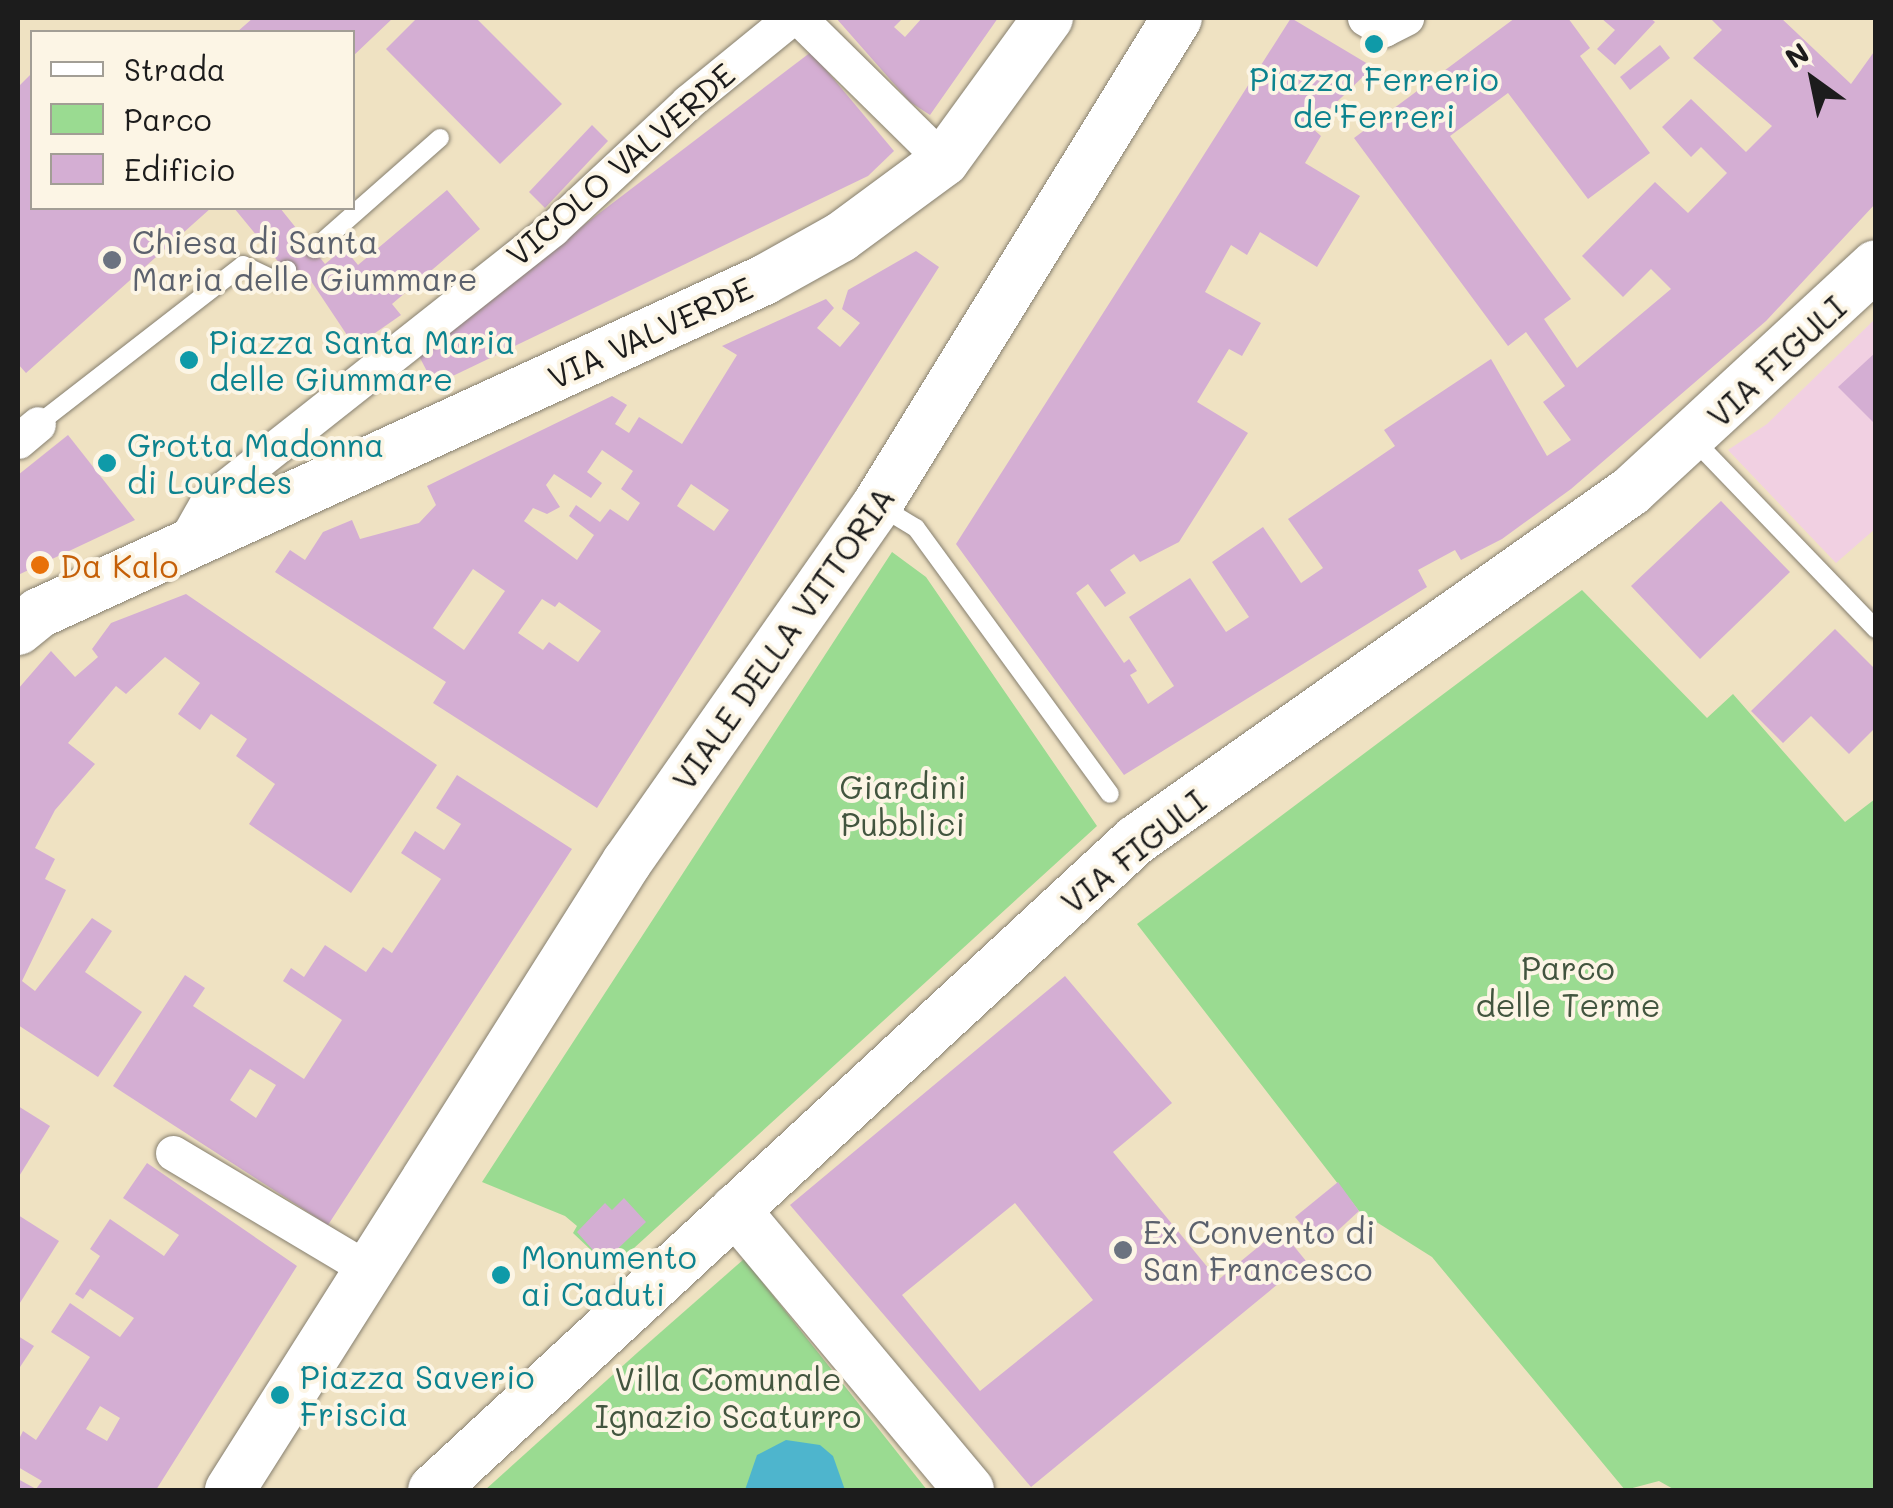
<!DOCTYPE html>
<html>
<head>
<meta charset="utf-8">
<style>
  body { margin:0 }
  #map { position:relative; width:1893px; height:1508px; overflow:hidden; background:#efe2c2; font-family:Mali,sans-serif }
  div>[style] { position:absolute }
  .built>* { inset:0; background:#f1d0e2 }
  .green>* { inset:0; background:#9adb91 }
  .water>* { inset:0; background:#4eb5cd }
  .building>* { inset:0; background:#d4aed3 }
  .roads { filter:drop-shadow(0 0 2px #867f6f) drop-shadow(0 0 2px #867f6f) }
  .lane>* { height:18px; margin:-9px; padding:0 9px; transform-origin:9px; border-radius:9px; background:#fff }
  .street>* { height:35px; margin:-17.5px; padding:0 17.5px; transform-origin:17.5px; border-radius:17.5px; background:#fff }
  .secondary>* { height:50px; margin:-25px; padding:0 25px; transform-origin:25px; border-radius:25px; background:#fff }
  .dots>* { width:28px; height:28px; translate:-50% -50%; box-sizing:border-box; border:5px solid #fcf5e5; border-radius:50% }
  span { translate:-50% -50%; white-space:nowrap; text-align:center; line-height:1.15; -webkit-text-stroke:8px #fcf5e5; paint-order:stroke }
  .culture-label { font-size:32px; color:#0d838f }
  .left { translate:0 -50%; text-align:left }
  .street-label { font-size:32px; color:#1c1c1c }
  .worship-label { font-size:32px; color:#5b616d }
  .food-label { font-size:32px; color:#c56008 }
  .park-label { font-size:32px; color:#42553f }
  .frame { position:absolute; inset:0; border:20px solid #1c1c1c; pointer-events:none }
  .legend { position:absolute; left:30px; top:30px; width:325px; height:180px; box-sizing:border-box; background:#fcf5e5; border:2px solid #a29e95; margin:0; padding:12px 18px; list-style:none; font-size:30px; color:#1c1c1c }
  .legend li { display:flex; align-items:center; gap:20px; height:50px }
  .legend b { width:50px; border:2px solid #a29e95 }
  .north { position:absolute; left:1763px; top:30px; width:100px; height:100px; -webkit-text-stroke:8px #fcf5e5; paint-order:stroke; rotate:327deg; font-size:28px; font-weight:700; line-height:40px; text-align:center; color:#1c1c1c }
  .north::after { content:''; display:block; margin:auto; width:35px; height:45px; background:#1c1c1c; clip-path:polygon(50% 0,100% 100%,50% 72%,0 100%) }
</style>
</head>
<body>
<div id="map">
  <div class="built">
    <i style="clip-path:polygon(1875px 319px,1875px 529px,1836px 563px,1728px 450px,1767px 424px)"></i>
  </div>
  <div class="green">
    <i style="clip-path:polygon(892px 552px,926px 577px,1097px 826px,611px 1269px,573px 1233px,577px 1226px,565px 1216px,482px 1182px)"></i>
    <i style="clip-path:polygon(1582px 590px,1707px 718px,1733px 694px,1845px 822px,1875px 799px,1875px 1490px,1675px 1490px,1659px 1481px,1625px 1490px,1432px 1257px,1359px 1211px,1137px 924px)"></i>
    <i style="clip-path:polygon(744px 1259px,927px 1490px,485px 1490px,637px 1353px)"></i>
  </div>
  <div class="water">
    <i style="clip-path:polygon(786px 1440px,820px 1445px,833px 1456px,845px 1490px,745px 1490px,757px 1455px)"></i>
  </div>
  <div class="building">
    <i style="clip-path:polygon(253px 18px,393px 18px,352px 57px,352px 32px,237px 32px)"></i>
    <i style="clip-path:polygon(417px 18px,476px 18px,562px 104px,500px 164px,386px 49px)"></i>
    <i style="clip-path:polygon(836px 18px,903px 18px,894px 27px,905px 37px,922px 18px,998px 18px,930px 115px,910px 102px)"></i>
    <i style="clip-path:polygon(1291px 18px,1373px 67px,1311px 127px,1321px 136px,1305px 163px,1360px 196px,1317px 267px,1260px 232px,1247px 255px,1231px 245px,1205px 292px,1261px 323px,1242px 356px,1229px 349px,1197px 402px,1248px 433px,1179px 542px,1140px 562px,1134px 554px,1110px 570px,1126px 593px,1105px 607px,1088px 584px,1076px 593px,1124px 663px,1129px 659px,1137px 671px,1130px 675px,1148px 704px,1174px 686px,1129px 617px,1190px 578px,1226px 632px,1249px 617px,1212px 562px,1263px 527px,1301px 583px,1323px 568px,1288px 519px,1395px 446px,1384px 430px,1491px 359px,1547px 456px,1571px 440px,1543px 402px,1565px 386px,1526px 332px,1508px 346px,1354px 138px,1515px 18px,1568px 18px,1590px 48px,1580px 56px,1650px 153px,1588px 199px,1508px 93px,1450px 136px,1571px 299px,1544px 319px,1577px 368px,1671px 289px,1651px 269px,1623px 297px,1582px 256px,1655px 182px,1688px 213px,1727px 173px,1701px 147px,1691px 157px,1662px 127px,1691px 99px,1746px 152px,1772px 126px,1693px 58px,1722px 30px,1710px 18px,1781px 18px,1851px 84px,1876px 49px,1876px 203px,1766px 321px,1571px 489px,1502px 539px,1461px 560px,1455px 550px,1418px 570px,1427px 587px,1124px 775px,956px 544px)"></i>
    <i style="clip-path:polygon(1601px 18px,1650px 18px,1655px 22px,1615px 65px,1597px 49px,1615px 30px)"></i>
    <i style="clip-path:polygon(1660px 45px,1670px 58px,1630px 90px,1620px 77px)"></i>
    <i style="clip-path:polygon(811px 52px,894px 151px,868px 176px,434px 385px,417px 352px)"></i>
    <i style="clip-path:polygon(32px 73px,32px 208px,211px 208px,26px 373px,18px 364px,18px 87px)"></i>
    <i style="clip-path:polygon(592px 125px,608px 141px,545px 208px,529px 192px)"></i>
    <i style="clip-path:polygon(447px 190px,480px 229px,392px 304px,401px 315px,355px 347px,309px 278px,295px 282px,234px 208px,280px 208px,325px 264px,344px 248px,358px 265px)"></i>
    <i style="clip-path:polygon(evenodd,916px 251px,939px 267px,597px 808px,433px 703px,446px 682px,275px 572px,290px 550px,305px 560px,323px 532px,352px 520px,360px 539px,419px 523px,436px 505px,427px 486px,612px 396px,627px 405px,615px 424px,629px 433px,639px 417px,682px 444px,737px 355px,722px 346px,826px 299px,834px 308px,817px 328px,840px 347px,860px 323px,842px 309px,848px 290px,916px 251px,602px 450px,633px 471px,621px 489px,640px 503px,628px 521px,610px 509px,600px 522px,576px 505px,569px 516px,594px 535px,577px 560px,524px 521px,533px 508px,547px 514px,560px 507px,546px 485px,554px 474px,591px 498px,602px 483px,587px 472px,602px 450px,916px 251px,691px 484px,729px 510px,714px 531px,677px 506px,691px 484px,916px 251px,473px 569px,505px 591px,464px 650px,433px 628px,473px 569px,916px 251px,542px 599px,555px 607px,559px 602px,601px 631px,578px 662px,549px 642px,543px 650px,518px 633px,542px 599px)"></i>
    <i style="clip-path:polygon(1876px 352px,1876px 425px,1838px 387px)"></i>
    <i style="clip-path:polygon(68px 435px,135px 520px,18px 575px,18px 475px)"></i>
    <i style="clip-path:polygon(1721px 501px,1790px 572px,1700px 659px,1631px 586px)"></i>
    <i style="clip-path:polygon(186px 594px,437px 765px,351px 893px,249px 824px,275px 784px,236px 756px,247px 739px,211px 714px,200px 730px,178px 714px,200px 683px,165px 657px,126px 694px,116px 686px,68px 743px,95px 764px,55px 810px,35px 848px,55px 859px,45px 879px,66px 890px,22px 981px,35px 991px,92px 918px,112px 931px,85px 972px,142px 1012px,98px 1077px,18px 1025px,18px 689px,51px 651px,75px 677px,98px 657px,92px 649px,111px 623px)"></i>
    <i style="clip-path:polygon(1835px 629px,1876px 670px,1876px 727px,1849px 754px,1811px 716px,1783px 743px,1751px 711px)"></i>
    <i style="clip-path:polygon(evenodd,457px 775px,572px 849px,328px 1225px,113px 1086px,185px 975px,205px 988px,193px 1006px,304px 1079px,342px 1020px,283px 981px,291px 968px,304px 977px,325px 945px,366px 972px,383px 947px,392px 953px,441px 879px,401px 853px,415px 831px,444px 850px,461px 824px,436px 808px,457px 775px,250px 1069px,276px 1085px,256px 1118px,230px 1100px,250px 1069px)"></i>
    <i style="clip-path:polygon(evenodd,1065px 976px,1172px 1103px,1113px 1152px,1218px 1280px,1280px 1229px,1306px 1261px,1031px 1487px,790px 1205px,1065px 976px,1015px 1203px,1093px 1300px,980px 1391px,902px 1295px,1015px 1203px)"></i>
    <i style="clip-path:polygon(18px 1106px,50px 1126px,18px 1178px)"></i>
    <i style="clip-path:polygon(evenodd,147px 1163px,297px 1266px,156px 1490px,18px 1490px,18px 1479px,36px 1489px,42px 1481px,18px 1467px,18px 1441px,23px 1431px,36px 1440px,90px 1357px,51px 1332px,70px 1303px,120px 1337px,134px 1318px,90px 1289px,83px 1299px,75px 1294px,100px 1256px,90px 1249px,110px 1219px,164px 1256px,179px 1235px,123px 1198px,147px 1163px,100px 1406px,120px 1418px,107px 1441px,86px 1429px,100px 1406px)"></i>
    <i style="clip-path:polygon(1338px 1182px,1359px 1211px,1320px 1247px,1295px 1217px)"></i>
    <i style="clip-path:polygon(624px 1198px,646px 1222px,609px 1257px,599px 1257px,577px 1232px,605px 1203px,612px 1210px)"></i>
    <i style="clip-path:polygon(18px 1215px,59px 1241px,18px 1306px)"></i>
    <i style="clip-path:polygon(18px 1336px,34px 1346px,18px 1370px)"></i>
  </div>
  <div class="roads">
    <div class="lane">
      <i style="left:314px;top:249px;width:168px;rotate:-41.4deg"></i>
      <i style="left:38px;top:424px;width:259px;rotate:-37.8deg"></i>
      <i style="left:243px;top:265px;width:35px;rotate:25deg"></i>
      <i style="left:275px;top:280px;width:16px;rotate:-40deg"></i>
      <i style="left:1693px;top:439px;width:264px;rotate:46.1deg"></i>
      <i style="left:878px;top:505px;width:44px;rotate:31.2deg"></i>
      <i style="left:916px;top:528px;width:329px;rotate:53.9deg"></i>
    </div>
    <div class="street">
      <i style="left:799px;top:18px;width:204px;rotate:44.6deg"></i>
      <i style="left:1365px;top:18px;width:22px;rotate:30deg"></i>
      <i style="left:1384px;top:29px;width:25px;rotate:-27deg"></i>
      <i style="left:18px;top:441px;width:26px;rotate:-40deg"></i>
      <i style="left:182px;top:547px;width:53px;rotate:-60.5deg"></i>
      <i style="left:208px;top:501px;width:439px;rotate:-38.3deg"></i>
      <i style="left:552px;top:229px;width:186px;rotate:-43deg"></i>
      <i style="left:688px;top:102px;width:133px;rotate:-39.2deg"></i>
      <i style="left:173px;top:1153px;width:230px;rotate:30.8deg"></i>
    </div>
    <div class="secondary">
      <i style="left:18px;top:630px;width:27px;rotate:-39deg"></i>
      <i style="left:39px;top:613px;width:798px;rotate:-24.67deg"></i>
      <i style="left:764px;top:280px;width:88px;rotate:-29.2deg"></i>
      <i style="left:841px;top:237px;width:128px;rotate:-36.4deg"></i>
      <i style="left:944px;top:161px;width:177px;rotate:-54deg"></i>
      <i style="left:735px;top:1210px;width:365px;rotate:50.1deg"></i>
      <i style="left:230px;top:1490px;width:743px;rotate:-57.7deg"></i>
      <i style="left:627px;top:862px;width:436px;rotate:-55deg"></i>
      <i style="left:877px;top:505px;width:572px;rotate:-58.37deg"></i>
      <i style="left:433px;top:1490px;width:957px;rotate:-42.76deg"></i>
      <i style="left:1136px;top:840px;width:606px;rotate:-35.19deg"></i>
      <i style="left:1631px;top:491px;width:333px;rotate:-42.7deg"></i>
    </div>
  </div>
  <div class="dots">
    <i style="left:1374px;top:44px;background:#0f9aa8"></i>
    <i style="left:112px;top:260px;background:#6b7280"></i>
    <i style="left:189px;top:360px;background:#0f9aa8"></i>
    <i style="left:107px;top:463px;background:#0f9aa8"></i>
    <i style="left:40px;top:565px;background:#e8710a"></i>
    <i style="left:1123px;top:1250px;background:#6b7280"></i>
    <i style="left:501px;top:1275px;background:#0f9aa8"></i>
    <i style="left:280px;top:1395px;background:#0f9aa8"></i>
  </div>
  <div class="culture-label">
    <span style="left:1374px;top:97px">Piazza Ferrerio<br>de'Ferreri</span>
    <span class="left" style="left:209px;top:360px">Piazza Santa Maria<br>delle Giummare</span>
    <span class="left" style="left:127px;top:463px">Grotta Madonna<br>di Lourdes</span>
    <span class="left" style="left:521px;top:1275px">Monumento<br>ai Caduti</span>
    <span class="left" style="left:300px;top:1395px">Piazza Saverio<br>Friscia</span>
  </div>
  <div class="street-label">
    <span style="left:620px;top:164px;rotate:-41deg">VICOLO VALVERDE</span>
    <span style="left:650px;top:332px;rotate:-25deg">VIA VALVERDE</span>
    <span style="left:1776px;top:361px;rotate:-43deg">VIA FIGULI</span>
    <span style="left:783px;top:638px;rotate:-55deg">VIALE DELLA VITTORIA</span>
    <span style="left:1133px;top:851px;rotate:-39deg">VIA FIGULI</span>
  </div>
  <div class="worship-label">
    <span class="left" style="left:132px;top:260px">Chiesa di Santa<br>Maria delle Giummare</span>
    <span class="left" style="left:1143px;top:1250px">Ex Convento di<br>San Francesco</span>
  </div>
  <div class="food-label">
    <span class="left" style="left:60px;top:565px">Da Kalo</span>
  </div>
  <div class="park-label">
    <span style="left:903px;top:805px">Giardini<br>Pubblici</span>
    <span style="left:1568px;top:986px">Parco<br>delle Terme</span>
    <span style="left:728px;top:1397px">Villa Comunale<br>Ignazio Scaturro</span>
  </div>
  <div class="frame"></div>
  <ul class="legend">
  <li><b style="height:12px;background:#fff"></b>Strada</li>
  <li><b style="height:28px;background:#9adb91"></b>Parco</li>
  <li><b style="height:28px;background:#d4aed3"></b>Edificio</li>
  </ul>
  <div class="north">N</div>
</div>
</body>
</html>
